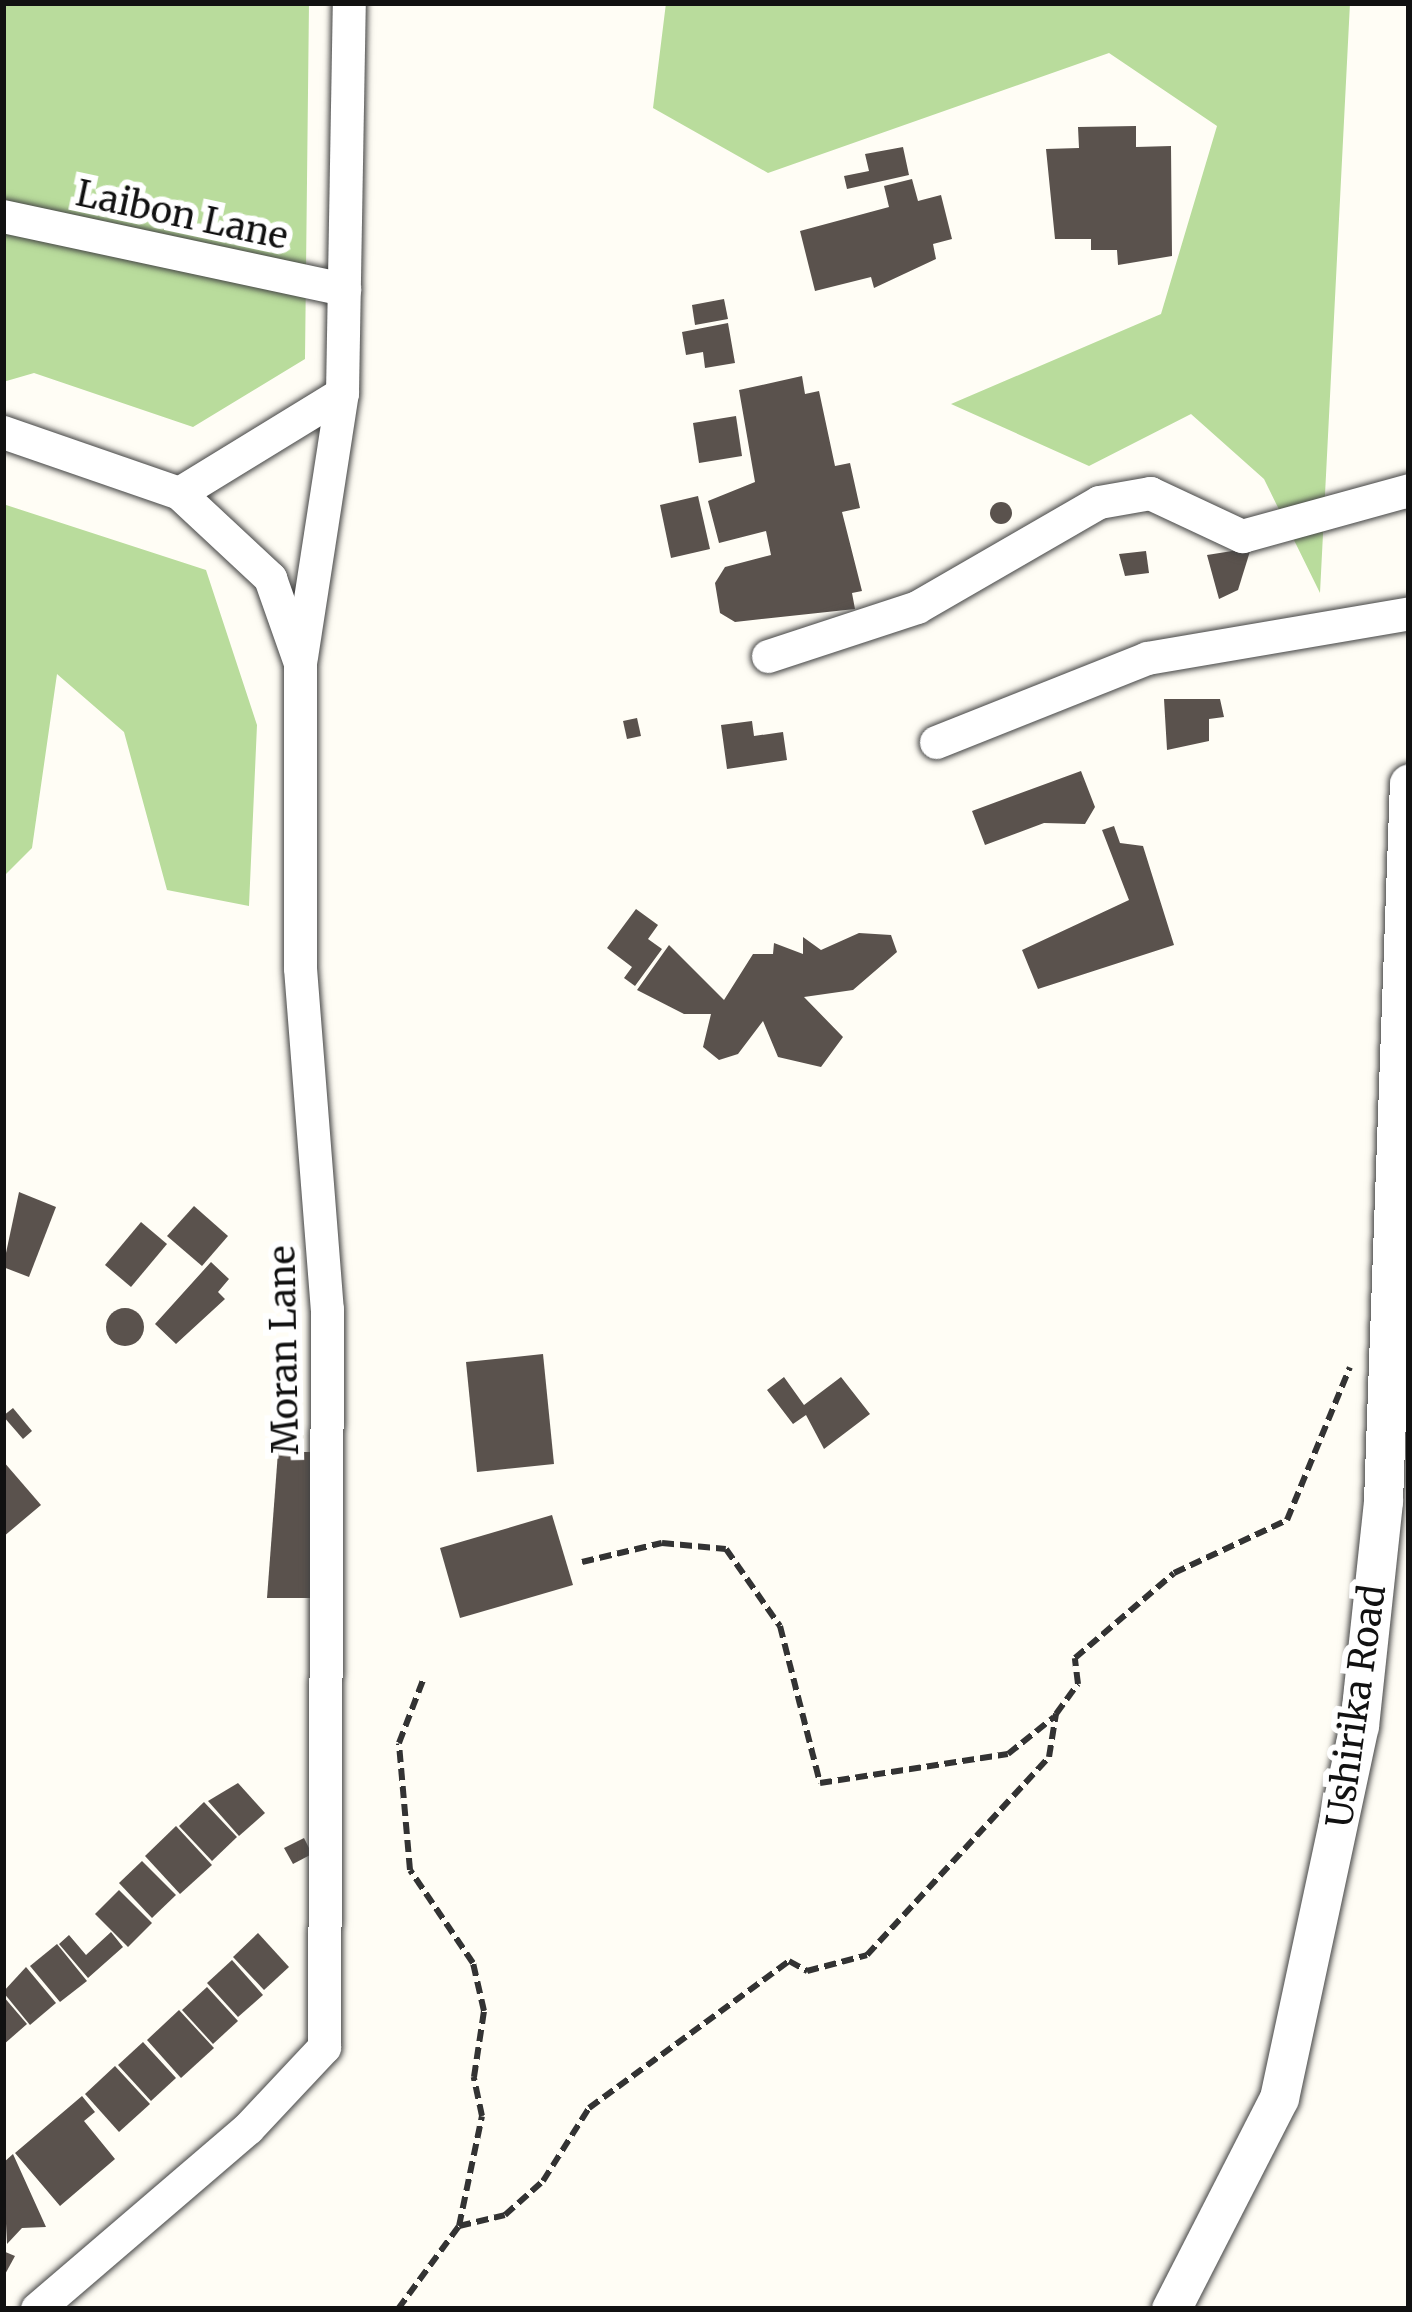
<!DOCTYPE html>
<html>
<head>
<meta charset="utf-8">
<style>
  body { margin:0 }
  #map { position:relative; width:1412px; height:2312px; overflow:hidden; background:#fffdf5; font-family:Merriweather,serif }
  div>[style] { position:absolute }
  .forest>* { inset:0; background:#b9dc9c }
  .building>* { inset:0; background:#5a524d }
  .round { border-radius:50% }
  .path>* { height:6px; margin-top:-3px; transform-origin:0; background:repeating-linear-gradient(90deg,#333 0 12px,transparent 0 18px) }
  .roads { filter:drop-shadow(0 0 3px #444) drop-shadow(0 0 3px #444) }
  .minor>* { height:33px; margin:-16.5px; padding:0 16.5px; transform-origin:16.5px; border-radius:16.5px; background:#fff }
  .tertiary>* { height:39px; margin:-19.5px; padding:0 19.5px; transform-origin:19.5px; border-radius:19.5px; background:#fff }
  span { translate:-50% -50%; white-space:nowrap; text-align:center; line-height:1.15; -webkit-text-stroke:12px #fff; paint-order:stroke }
  .street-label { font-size:36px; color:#111 }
  .frame { position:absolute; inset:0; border:6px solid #111; pointer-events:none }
</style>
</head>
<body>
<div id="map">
  <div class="forest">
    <i style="clip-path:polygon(3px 3px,309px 3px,305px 359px,193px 427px,34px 373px,3px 382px)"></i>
    <i style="clip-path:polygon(666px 3px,1350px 3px,1320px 593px,1264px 479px,1191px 414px,1089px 466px,951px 404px,1161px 314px,1217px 126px,1109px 53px,768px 173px,653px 108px)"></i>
    <i style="clip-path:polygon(3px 504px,206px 570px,257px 725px,249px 906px,167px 890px,124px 732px,57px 674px,32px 848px,3px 877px)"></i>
  </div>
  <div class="building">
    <i style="clip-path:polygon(1136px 126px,1136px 147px,1171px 146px,1172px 256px,1118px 265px,1117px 250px,1091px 250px,1091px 239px,1055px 239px,1046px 149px,1079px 148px,1078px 127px)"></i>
    <i style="clip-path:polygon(903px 147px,909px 175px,847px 189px,844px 176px,869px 171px,865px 154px)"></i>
    <i style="clip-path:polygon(912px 179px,918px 201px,941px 195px,952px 239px,933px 244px,936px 259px,874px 288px,871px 277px,815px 291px,800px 231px,889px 207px,884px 186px)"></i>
    <i style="clip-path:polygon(724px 299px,728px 319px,695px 325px,692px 305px)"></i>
    <i style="clip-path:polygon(728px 323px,735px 363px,705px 368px,703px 352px,686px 355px,682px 332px)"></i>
    <i style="clip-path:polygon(802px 376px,805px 394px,819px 391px,835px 466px,850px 463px,860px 508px,842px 512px,862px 591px,852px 593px,855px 609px,735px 622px,720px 613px,715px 583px,725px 567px,771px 555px,766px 531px,719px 543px,708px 501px,755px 482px,739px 390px)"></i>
    <i style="clip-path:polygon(736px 416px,742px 456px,699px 463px,693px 423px)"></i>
    <i style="clip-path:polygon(698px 496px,710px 549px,671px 558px,660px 505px)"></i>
    <i class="round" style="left:990px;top:502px;width:22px;height:22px"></i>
    <i style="clip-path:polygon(1251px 548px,1238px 590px,1219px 599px,1207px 555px)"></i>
    <i style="clip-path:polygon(1146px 551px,1149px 573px,1125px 576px,1119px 554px)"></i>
    <i style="clip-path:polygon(1164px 699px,1220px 699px,1224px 717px,1209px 719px,1209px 741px,1167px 750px)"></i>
    <i style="clip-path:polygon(637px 718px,641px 736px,627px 739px,623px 721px)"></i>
    <i style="clip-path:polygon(752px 721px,754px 736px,783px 732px,787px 760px,727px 769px,721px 725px)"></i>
    <i style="clip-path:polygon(1081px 771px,1095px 807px,1085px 824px,1044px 823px,985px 845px,972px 811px)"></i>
    <i style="clip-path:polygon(1114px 826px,1120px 843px,1143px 846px,1174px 945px,1038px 989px,1022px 950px,1129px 900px,1102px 830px)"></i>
    <i style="clip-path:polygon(636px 909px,658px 925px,648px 939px,662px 949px,635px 986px,624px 978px,632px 967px,607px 948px)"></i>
    <i style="clip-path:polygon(859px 933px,891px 935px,897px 952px,853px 990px,804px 997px,843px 1037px,821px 1067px,778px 1057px,763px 1021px,738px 1054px,719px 1060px,703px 1047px,711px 1014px,684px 1014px,637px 990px,669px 945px,724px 1000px,753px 954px,773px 954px,774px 943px,803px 954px,803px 937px,821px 950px)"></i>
    <i style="clip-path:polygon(19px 1192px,56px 1207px,29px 1277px,3px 1267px)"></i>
    <i style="clip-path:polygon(194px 1206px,228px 1236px,202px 1266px,167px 1236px)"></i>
    <i style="clip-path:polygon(141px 1222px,167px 1244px,131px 1287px,105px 1265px)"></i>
    <i style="clip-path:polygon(211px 1262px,229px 1279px,218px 1292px,225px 1299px,176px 1344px,155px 1324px)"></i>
    <i class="round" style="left:106px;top:1308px;width:38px;height:38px"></i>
    <i style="clip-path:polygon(543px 1354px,554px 1464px,477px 1472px,466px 1362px)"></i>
    <i style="clip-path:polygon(784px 1377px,804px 1405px,841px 1377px,870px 1414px,824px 1449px,806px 1415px,793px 1424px,767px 1390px)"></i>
    <i style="clip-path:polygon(13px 1408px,32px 1431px,23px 1439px,3px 1416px)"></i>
    <i style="clip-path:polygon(278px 1452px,313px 1452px,312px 1598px,267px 1598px)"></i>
    <i style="clip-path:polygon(3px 1461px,41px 1505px,3px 1537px)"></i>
    <i style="clip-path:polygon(552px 1515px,573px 1585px,460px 1618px,440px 1548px)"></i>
    <i style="clip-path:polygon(238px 1783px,265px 1813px,239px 1836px,208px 1801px)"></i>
    <i style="clip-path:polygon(204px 1802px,237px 1837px,212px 1861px,179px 1826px)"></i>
    <i style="clip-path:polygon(176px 1826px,212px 1865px,180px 1894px,145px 1856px)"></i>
    <i style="clip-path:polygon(304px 1838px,312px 1854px,293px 1864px,284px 1848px)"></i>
    <i style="clip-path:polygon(142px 1861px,176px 1895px,152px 1918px,119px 1883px)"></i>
    <i style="clip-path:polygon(119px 1890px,152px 1923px,128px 1947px,95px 1914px)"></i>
    <i style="clip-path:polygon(111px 1932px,123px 1947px,88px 1978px,59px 1944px,69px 1935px,86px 1955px)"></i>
    <i style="clip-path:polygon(258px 1933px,289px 1967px,264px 1990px,233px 1957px)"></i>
    <i style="clip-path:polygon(57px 1944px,87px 1981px,60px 2002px,30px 1966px)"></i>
    <i style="clip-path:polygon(232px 1960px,263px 1995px,238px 2017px,207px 1983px)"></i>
    <i style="clip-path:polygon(26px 1967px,56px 2003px,30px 2025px,3px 1992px)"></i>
    <i style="clip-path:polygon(207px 1987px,238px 2021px,213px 2044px,182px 2010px)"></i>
    <i style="clip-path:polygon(3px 1996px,27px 2024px,3px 2045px)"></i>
    <i style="clip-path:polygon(179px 2010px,214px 2048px,181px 2078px,147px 2040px)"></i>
    <i style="clip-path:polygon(143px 2042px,176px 2078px,151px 2101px,118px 2065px)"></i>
    <i style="clip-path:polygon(115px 2066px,150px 2104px,119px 2132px,85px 2094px)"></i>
    <i style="clip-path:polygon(82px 2096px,95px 2112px,84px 2121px,115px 2159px,60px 2206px,15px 2153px)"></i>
    <i style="clip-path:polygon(13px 2154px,46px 2227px,22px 2228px,7px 2244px,3px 2163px)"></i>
    <i style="clip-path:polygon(3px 2251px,15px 2256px,3px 2278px)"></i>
  </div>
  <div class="path">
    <i style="left:582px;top:1562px;width:82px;rotate:-13.4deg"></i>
    <i style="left:662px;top:1543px;width:64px;rotate:5.4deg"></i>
    <i style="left:726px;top:1549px;width:94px;rotate:55deg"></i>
    <i style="left:780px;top:1626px;width:162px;rotate:75.7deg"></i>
    <i style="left:820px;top:1783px;width:190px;rotate:-8.8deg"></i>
    <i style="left:1008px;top:1754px;width:59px;rotate:-38.8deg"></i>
    <i style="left:459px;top:2226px;width:47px;rotate:-13.4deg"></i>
    <i style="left:505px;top:2215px;width:51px;rotate:-41.8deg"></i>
    <i style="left:543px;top:2181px;width:86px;rotate:-57.8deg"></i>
    <i style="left:589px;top:2108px;width:248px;rotate:-36.3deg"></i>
    <i style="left:789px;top:1961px;width:21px;rotate:29deg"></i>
    <i style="left:807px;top:1971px;width:62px;rotate:-14.9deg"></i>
    <i style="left:867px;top:1955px;width:269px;rotate:-47.4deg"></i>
    <i style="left:1049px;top:1757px;width:44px;rotate:-80.8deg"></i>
    <i style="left:1056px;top:1714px;width:37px;rotate:-54deg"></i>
    <i style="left:1078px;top:1684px;width:26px;rotate:-97deg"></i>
    <i style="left:1075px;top:1658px;width:130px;rotate:-40.6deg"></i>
    <i style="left:1174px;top:1573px;width:125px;rotate:-25.1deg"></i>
    <i style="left:1287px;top:1520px;width:165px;rotate:-67.6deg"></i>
    <i style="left:398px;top:2309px;width:103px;rotate:-53.7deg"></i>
    <i style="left:459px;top:2226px;width:112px;rotate:-78.2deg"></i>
    <i style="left:482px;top:2116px;width:40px;rotate:-102deg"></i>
    <i style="left:474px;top:2077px;width:67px;rotate:-81.4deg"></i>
    <i style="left:484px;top:2011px;width:49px;rotate:-102.9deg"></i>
    <i style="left:473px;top:1963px;width:112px;rotate:-124.1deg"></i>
    <i style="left:410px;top:1870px;width:127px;rotate:-95deg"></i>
    <i style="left:399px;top:1743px;width:67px;rotate:-69.1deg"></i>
  </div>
  <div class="roads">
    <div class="minor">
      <i style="left:3px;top:216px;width:349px;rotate:12.1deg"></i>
      <i style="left:3px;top:432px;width:186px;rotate:19.1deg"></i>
      <i style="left:179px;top:493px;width:125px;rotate:43deg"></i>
      <i style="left:270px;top:578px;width:90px;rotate:70.6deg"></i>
      <i style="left:300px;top:663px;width:305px;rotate:90deg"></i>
      <i style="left:300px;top:968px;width:342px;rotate:85.5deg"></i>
      <i style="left:327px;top:1309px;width:738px;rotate:90.23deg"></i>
      <i style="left:324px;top:2047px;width:111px;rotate:133.2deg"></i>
      <i style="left:248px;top:2128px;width:278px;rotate:139.4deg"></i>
      <i style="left:179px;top:493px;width:191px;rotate:-31.5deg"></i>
      <i style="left:342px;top:393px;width:390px;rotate:-89deg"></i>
      <i style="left:768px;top:656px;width:157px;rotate:-18.2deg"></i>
      <i style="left:917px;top:607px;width:210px;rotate:-30deg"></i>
      <i style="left:1099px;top:502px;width:52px;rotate:-10deg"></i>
      <i style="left:1150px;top:493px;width:102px;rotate:25.1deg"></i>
      <i style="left:1242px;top:536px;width:173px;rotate:-15.4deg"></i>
      <i style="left:301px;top:657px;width:267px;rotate:-81.2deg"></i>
      <i style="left:936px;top:742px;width:227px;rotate:-21.7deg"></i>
      <i style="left:1147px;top:658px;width:266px;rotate:-9.7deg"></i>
    </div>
    <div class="tertiary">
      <i style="left:1171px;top:2309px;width:237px;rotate:-62.9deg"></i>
      <i style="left:1279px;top:2098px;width:381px;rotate:-77.9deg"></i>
      <i style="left:1359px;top:1726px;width:226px;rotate:-83.9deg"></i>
      <i style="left:1383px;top:1501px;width:718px;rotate:-87.93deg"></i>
    </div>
  </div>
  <div class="street-label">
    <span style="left:182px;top:215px;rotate:12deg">Laibon Lane</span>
    <span style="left:284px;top:1350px;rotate:-91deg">Moran Lane</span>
    <span style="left:1356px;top:1706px;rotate:-82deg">Ushirika Road</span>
  </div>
  <div class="frame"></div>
</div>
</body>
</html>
